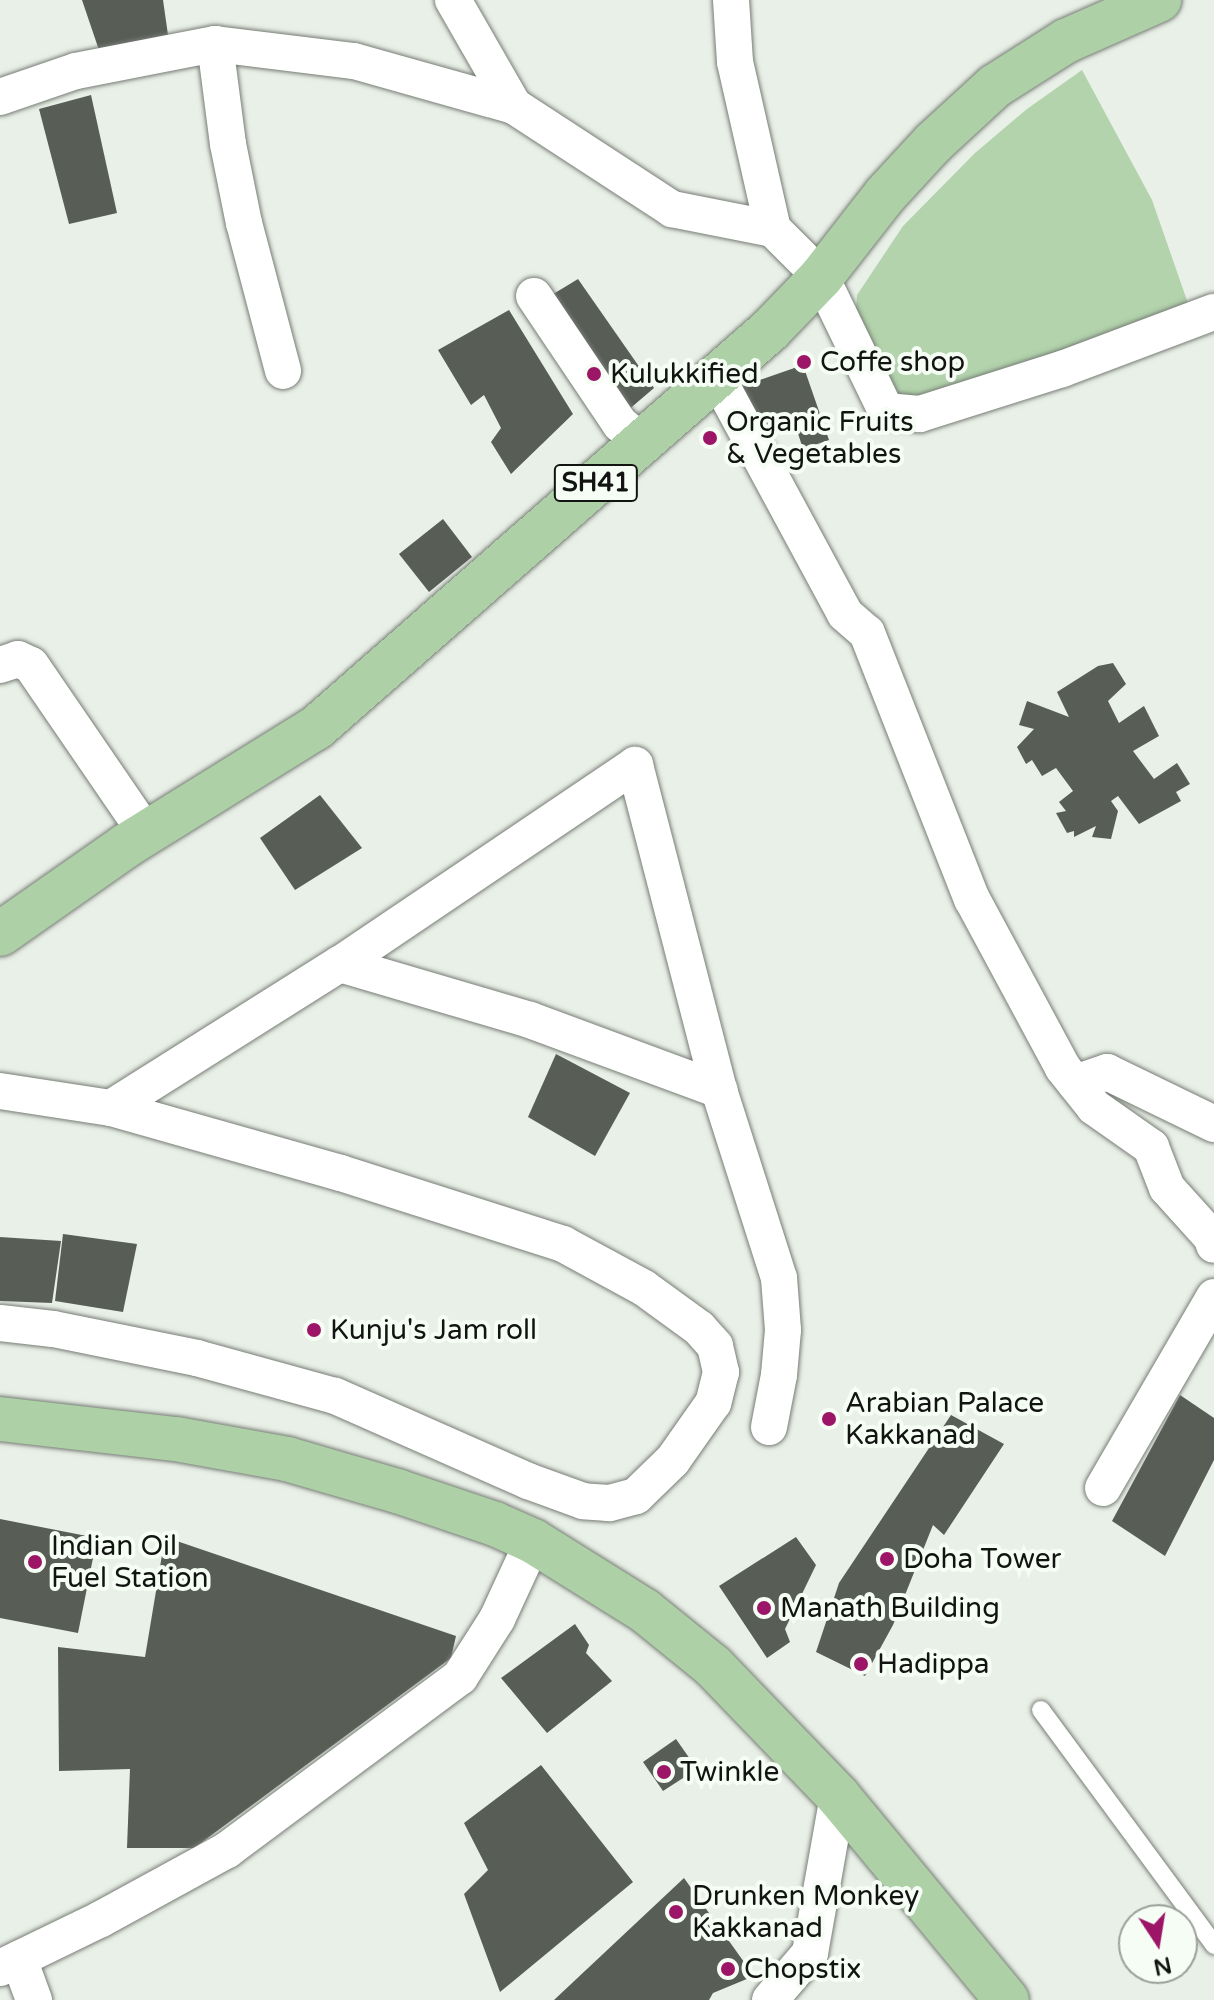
<!DOCTYPE html>
<html>
<head>
<meta charset="utf-8">
<style>
  body { margin:0 }
  #map { position:relative; width:1214px; height:2000px; overflow:hidden; background:#e9f0e7; font-family:"Varela Round",sans-serif }
  div>[style] { position:absolute }
  .green>* { inset:0; background:#b2d3ac }
  .building>* { inset:0; background:#585d56 }
  .roads { filter:drop-shadow(0 0 2px #777d76) drop-shadow(0 0 2px #777d76) }
  .lane>* { height:18px; margin:-9px; padding:0 9px; transform-origin:9px; border-radius:9px; background:#fff }
  .street>* { height:36px; margin:-18px; padding:0 18px; transform-origin:18px; border-radius:18px; background:#fff }
  .primary>* { height:44px; margin:-22px; padding:0 22px; transform-origin:22px; border-radius:22px; background:#add0a6 }
  .dots>* { width:22px; height:22px; translate:-50% -50%; box-sizing:border-box; border:4px solid #f6fdf5; border-radius:50% }
  span { translate:-50% -50%; white-space:nowrap; text-align:center; line-height:1.15; -webkit-text-stroke:8px #f6fdf5; paint-order:stroke }
  .shield-label span { padding:2px 6px; background:#f6fdf5; border:2px solid; border-radius:6px; -webkit-text-stroke-width:0 }
  .shield-label { font-size:26px; color:#121411; font-weight:700 }
  .poi-label { font-size:28px; color:#121411 }
  .left { translate:0 -50%; text-align:left }
  .north { position:absolute; left:1118px; top:1904px; width:80px; height:80px; box-sizing:border-box; background:#f6fdf5; border:2px solid #9ba09a; border-radius:50%; rotate:168deg; font-size:22px; font-weight:700; line-height:32px; text-align:center; color:#121411 }
  .north::after { content:''; display:block; margin:auto; width:28px; height:36px; background:#9c1567; clip-path:polygon(50% 0,100% 100%,50% 72%,0 100%) }
</style>
</head>
<body>
<div id="map">
  <div class="green">
    <i style="clip-path:polygon(1082px 70px,1152px 200px,1191px 312px,921px 406px,895px 402px,856px 309px,857px 295px,903px 226px,975px 153px,1027px 109px)"></i>
  </div>
  <div class="building">
    <i style="clip-path:polygon(82px 0,163px 0,170px 49px,102px 59px)"></i>
    <i style="clip-path:polygon(91px 95px,117px 213px,69px 224px,39px 109px)"></i>
    <i style="clip-path:polygon(578px 279px,654px 388px,620px 417px,550px 296px)"></i>
    <i style="clip-path:polygon(509px 310px,573px 414px,511px 474px,491px 442px,501px 428px,484px 395px,471px 405px,438px 350px)"></i>
    <i style="clip-path:polygon(803px 365px,829px 440px,803px 449px,794px 421px,751px 437px,734px 389px)"></i>
    <i style="clip-path:polygon(443px 519px,472px 557px,429px 592px,399px 554px)"></i>
    <i style="clip-path:polygon(1113px 663px,1126px 684px,1108px 701px,1119px 723px,1144px 706px,1159px 736px,1133px 751px,1154px 779px,1177px 763px,1190px 784px,1176px 792px,1181px 801px,1139px 824px,1118px 796px,1111px 801px,1118px 811px,1111px 839px,1092px 837px,1096px 826px,1074px 837px,1074px 831px,1067px 833px,1056px 813px,1066px 811px,1059px 802px,1073px 791px,1056px 768px,1042px 776px,1032px 760px,1026px 764px,1017px 747px,1034px 729px,1019px 725px,1027px 701px,1069px 717px,1057px 692px,1098px 666px)"></i>
    <i style="clip-path:polygon(320px 795px,362px 848px,295px 890px,260px 838px)"></i>
    <i style="clip-path:polygon(556px 1054px,630px 1093px,595px 1156px,528px 1117px)"></i>
    <i style="clip-path:polygon(63px 1234px,137px 1244px,123px 1312px,55px 1301px)"></i>
    <i style="clip-path:polygon(0 1237px,61px 1241px,52px 1303px,0 1301px)"></i>
    <i style="clip-path:polygon(1180px 1395px,1214px 1418px,1214px 1460px,1165px 1556px,1112px 1521px)"></i>
    <i style="clip-path:polygon(951px 1415px,1004px 1444px,944px 1535px,933px 1525px,893px 1625px,865px 1676px,816px 1652px,839px 1583px)"></i>
    <i style="clip-path:polygon(0 1519px,97px 1538px,78px 1633px,0 1618px)"></i>
    <i style="clip-path:polygon(165px 1537px,456px 1636px,451px 1658px,194px 1848px,127px 1848px,130px 1769px,59px 1771px,58px 1647px,145px 1657px)"></i>
    <i style="clip-path:polygon(796px 1537px,816px 1565px,785px 1629px,790px 1642px,767px 1658px,719px 1586px)"></i>
    <i style="clip-path:polygon(575px 1624px,589px 1645px,586px 1653px,612px 1681px,547px 1733px,501px 1678px)"></i>
    <i style="clip-path:polygon(676px 1739px,697px 1769px,663px 1791px,643px 1762px)"></i>
    <i style="clip-path:polygon(541px 1765px,633px 1882px,500px 1992px,464px 1894px,488px 1870px,464px 1823px)"></i>
    <i style="clip-path:polygon(684px 1878px,754px 1976px,713px 1993px,709px 2000px,554px 2000px)"></i>
  </div>
  <div class="roads">
    <div class="lane">
      <i style="left:1041px;top:1710px;width:292px;rotate:53.6deg"></i>
    </div>
    <div class="street">
      <i style="left:453px;top:0;width:122px;rotate:60.1deg"></i>
      <i style="left:731px;top:0;width:62px;rotate:86.3deg"></i>
      <i style="left:735px;top:62px;width:171px;rotate:77.2deg"></i>
      <i style="left:773px;top:229px;width:68px;rotate:45deg"></i>
      <i style="left:821px;top:277px;width:149px;rotate:64.1deg"></i>
      <i style="left:886px;top:411px;width:34px;rotate:5deg"></i>
      <i style="left:920px;top:414px;width:149px;rotate:-17.6deg"></i>
      <i style="left:1062px;top:369px;width:162px;rotate:-20.6deg"></i>
      <i style="left:215px;top:44px;width:101px;rotate:82.6deg"></i>
      <i style="left:228px;top:144px;width:81px;rotate:78.6deg"></i>
      <i style="left:244px;top:223px;width:153px;rotate:75.2deg"></i>
      <i style="left:0;top:97px;width:80px;rotate:-18.9deg"></i>
      <i style="left:76px;top:71px;width:142px;rotate:-11deg"></i>
      <i style="left:215px;top:44px;width:140px;rotate:7deg"></i>
      <i style="left:354px;top:61px;width:166px;rotate:15.7deg"></i>
      <i style="left:514px;top:106px;width:189px;rotate:33.1deg"></i>
      <i style="left:672px;top:209px;width:103px;rotate:11.2deg"></i>
      <i style="left:534px;top:296px;width:154px;rotate:56.1deg"></i>
      <i style="left:620px;top:424px;width:29px;rotate:38deg"></i>
      <i style="left:717px;top:377px;width:269px;rotate:61.6deg"></i>
      <i style="left:845px;top:614px;width:29px;rotate:41deg"></i>
      <i style="left:867px;top:633px;width:286px;rotate:68.5deg"></i>
      <i style="left:972px;top:899px;width:192px;rotate:61.7deg"></i>
      <i style="left:1063px;top:1068px;width:50px;rotate:51.5deg"></i>
      <i style="left:1094px;top:1107px;width:70px;rotate:35.1deg"></i>
      <i style="left:1151px;top:1147px;width:44px;rotate:68.7deg"></i>
      <i style="left:1167px;top:1188px;width:67px;rotate:48deg"></i>
      <i style="left:1212px;top:1238px;width:7px;rotate:74deg"></i>
      <i style="left:0;top:665px;width:19px;rotate:-18deg"></i>
      <i style="left:18px;top:659px;width:14px;rotate:25deg"></i>
      <i style="left:31px;top:665px;width:204px;rotate:55.6deg"></i>
      <i style="left:340px;top:964px;width:198px;rotate:16.4deg"></i>
      <i style="left:530px;top:1020px;width:202px;rotate:20.3deg"></i>
      <i style="left:1075px;top:1083px;width:34px;rotate:-19deg"></i>
      <i style="left:1107px;top:1072px;width:119px;rotate:25.9deg"></i>
      <i style="left:0;top:1091px;width:112px;rotate:8.7deg"></i>
      <i style="left:111px;top:1108px;width:239px;rotate:15.8deg"></i>
      <i style="left:341px;top:1173px;width:233px;rotate:17.7deg"></i>
      <i style="left:563px;top:1244px;width:92px;rotate:28.5deg"></i>
      <i style="left:644px;top:1288px;width:68px;rotate:36deg"></i>
      <i style="left:699px;top:1328px;width:24px;rotate:48deg"></i>
      <i style="left:715px;top:1346px;width:27px;rotate:77deg"></i>
      <i style="left:721px;top:1372px;width:32px;rotate:104deg"></i>
      <i style="left:713px;top:1403px;width:70px;rotate:125.1deg"></i>
      <i style="left:673px;top:1460px;width:52px;rotate:135.8deg"></i>
      <i style="left:636px;top:1496px;width:28px;rotate:165deg"></i>
      <i style="left:609px;top:1503px;width:26px;rotate:-176deg"></i>
      <i style="left:583px;top:1501px;width:59px;rotate:-160deg"></i>
      <i style="left:528px;top:1481px;width:211px;rotate:-156.2deg"></i>
      <i style="left:335px;top:1396px;width:143px;rotate:-164.6deg"></i>
      <i style="left:197px;top:1358px;width:147px;rotate:-168.6deg"></i>
      <i style="left:53px;top:1329px;width:53px;rotate:-173.5deg"></i>
      <i style="left:111px;top:1108px;width:271px;rotate:-32.2deg"></i>
      <i style="left:340px;top:964px;width:356px;rotate:-34deg"></i>
      <i style="left:635px;top:765px;width:336px;rotate:75.5deg"></i>
      <i style="left:719px;top:1090px;width:197px;rotate:72.3deg"></i>
      <i style="left:779px;top:1278px;width:52px;rotate:85.6deg"></i>
      <i style="left:783px;top:1330px;width:45px;rotate:95.1deg"></i>
      <i style="left:779px;top:1375px;width:53px;rotate:100.9deg"></i>
      <i style="left:1103px;top:1488px;width:221px;rotate:-59.8deg"></i>
      <i style="left:19px;top:1959px;width:44px;rotate:69.9deg"></i>
      <i style="left:0;top:1968px;width:112px;rotate:-25.9deg"></i>
      <i style="left:101px;top:1919px;width:144px;rotate:-28.7deg"></i>
      <i style="left:227px;top:1850px;width:290px;rotate:-36.6deg"></i>
      <i style="left:460px;top:1677px;width:69px;rotate:-57.5deg"></i>
      <i style="left:497px;top:1619px;width:86px;rotate:-65.2deg"></i>
      <i style="left:770px;top:2000px;width:62px;rotate:-49.6deg"></i>
      <i style="left:810px;top:1953px;width:159px;rotate:-79.9deg"></i>
    </div>
    <div class="primary">
      <i style="left:0;top:934px;width:155px;rotate:-35deg"></i>
      <i style="left:127px;top:845px;width:222px;rotate:-31.8deg"></i>
      <i style="left:316px;top:728px;width:604px;rotate:-41.24deg"></i>
      <i style="left:770px;top:330px;width:74px;rotate:-46.1deg"></i>
      <i style="left:821px;top:277px;width:104px;rotate:-52deg"></i>
      <i style="left:885px;top:195px;width:71px;rotate:-47.3deg"></i>
      <i style="left:933px;top:143px;width:84px;rotate:-42.6deg"></i>
      <i style="left:995px;top:86px;width:84px;rotate:-32.4deg"></i>
      <i style="left:1066px;top:41px;width:102px;rotate:-23.8deg"></i>
      <i style="left:0;top:1419px;width:177px;rotate:6.5deg"></i>
      <i style="left:176px;top:1439px;width:113px;rotate:10.2deg"></i>
      <i style="left:287px;top:1459px;width:115px;rotate:16.2deg"></i>
      <i style="left:397px;top:1491px;width:103px;rotate:18.6deg"></i>
      <i style="left:495px;top:1524px;width:42px;rotate:24.1deg"></i>
      <i style="left:533px;top:1541px;width:132px;rotate:32deg"></i>
      <i style="left:645px;top:1611px;width:87px;rotate:39deg"></i>
      <i style="left:713px;top:1666px;width:180px;rotate:46.1deg"></i>
      <i style="left:838px;top:1796px;width:265px;rotate:50.4deg"></i>
    </div>
  </div>
  <div class="dots">
    <i style="left:804px;top:362px;background:#9c1567"></i>
    <i style="left:594px;top:374px;background:#9c1567"></i>
    <i style="left:710px;top:438px;background:#9c1567"></i>
    <i style="left:314px;top:1330px;background:#9c1567"></i>
    <i style="left:829px;top:1419px;background:#9c1567"></i>
    <i style="left:887px;top:1559px;background:#9c1567"></i>
    <i style="left:35px;top:1562px;background:#9c1567"></i>
    <i style="left:764px;top:1608px;background:#9c1567"></i>
    <i style="left:861px;top:1664px;background:#9c1567"></i>
    <i style="left:664px;top:1772px;background:#9c1567"></i>
    <i style="left:676px;top:1912px;background:#9c1567"></i>
    <i style="left:728px;top:1969px;background:#9c1567"></i>
  </div>
  <div class="shield-label">
    <span style="left:596px;top:483px">SH41</span>
  </div>
  <div class="poi-label">
    <span class="left" style="left:820px;top:362px">Coffe shop</span>
    <span class="left" style="left:610px;top:374px">Kulukkified</span>
    <span class="left" style="left:726px;top:438px">Organic Fruits<br>&amp; Vegetables</span>
    <span class="left" style="left:330px;top:1330px">Kunju's Jam roll</span>
    <span class="left" style="left:845px;top:1419px">Arabian Palace<br>Kakkanad</span>
    <span class="left" style="left:51px;top:1562px">Indian Oil<br>Fuel Station</span>
    <span class="left" style="left:903px;top:1559px">Doha Tower</span>
    <span class="left" style="left:780px;top:1608px">Manath Building</span>
    <span class="left" style="left:877px;top:1664px">Hadippa</span>
    <span class="left" style="left:680px;top:1772px">Twinkle</span>
    <span class="left" style="left:692px;top:1912px">Drunken Monkey<br>Kakkanad</span>
    <span class="left" style="left:744px;top:1969px">Chopstix</span>
  </div>
  <div class="north">N</div>
</div>
</body>
</html>
